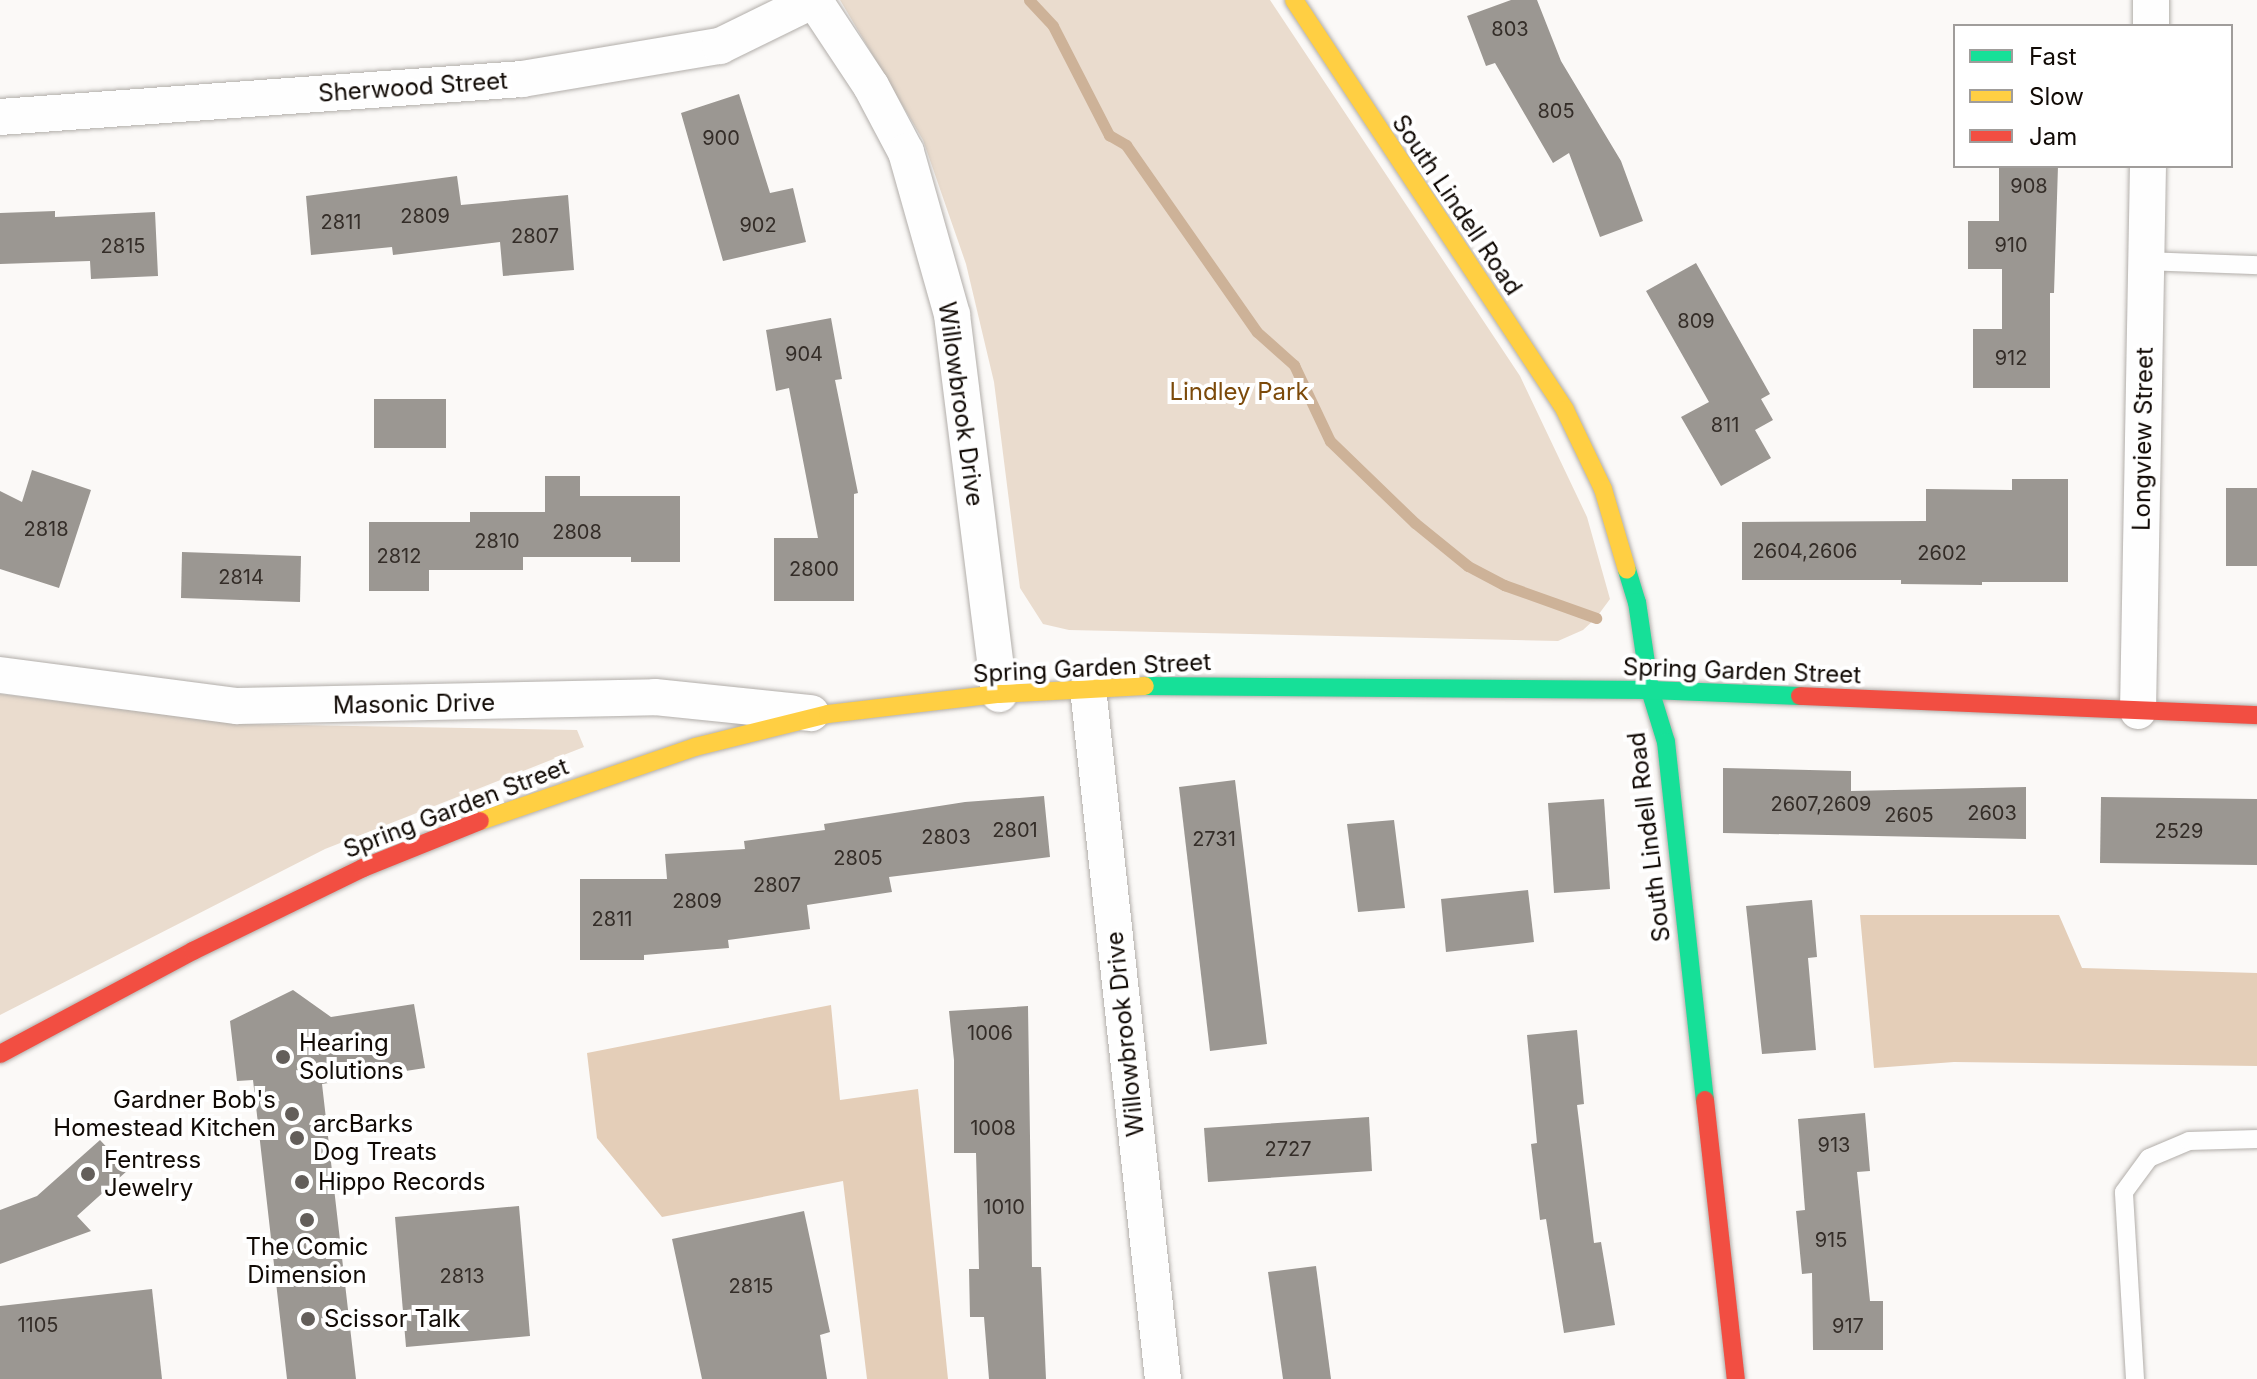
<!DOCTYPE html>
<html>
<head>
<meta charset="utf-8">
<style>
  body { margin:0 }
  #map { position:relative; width:2257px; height:1379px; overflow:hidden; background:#fbf9f7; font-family:Inter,sans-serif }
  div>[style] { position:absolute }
  .green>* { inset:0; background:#eadcce }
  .forest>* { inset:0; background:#e4ceb8 }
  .stream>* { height:11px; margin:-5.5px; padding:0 5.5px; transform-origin:5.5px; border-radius:5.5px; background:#cdb298 }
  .building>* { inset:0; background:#9b9792 }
  .roads { filter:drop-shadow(0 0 2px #b2aeaa) drop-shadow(0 0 2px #b2aeaa) }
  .lane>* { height:18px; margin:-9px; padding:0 9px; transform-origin:9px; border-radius:9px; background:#fefefe }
  .street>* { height:36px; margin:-18px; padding:0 18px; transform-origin:18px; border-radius:18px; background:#fefefe }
  .fast>* { height:18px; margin:-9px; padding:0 9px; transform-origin:9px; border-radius:9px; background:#16e098 }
  .slow>* { height:18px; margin:-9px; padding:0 9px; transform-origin:9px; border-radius:9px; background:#ffcf43 }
  .jam>* { height:18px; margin:-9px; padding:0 9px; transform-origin:9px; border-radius:9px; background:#f24e42 }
  .dots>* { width:22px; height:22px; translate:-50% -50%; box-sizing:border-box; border:4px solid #fff; border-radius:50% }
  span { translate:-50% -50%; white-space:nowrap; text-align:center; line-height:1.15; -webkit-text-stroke:8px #fff; paint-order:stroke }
  .number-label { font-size:20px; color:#342d28 }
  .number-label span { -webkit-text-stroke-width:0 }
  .street-label { font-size:24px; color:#110a05 }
  .park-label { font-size:24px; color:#7c4a0a }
  .poi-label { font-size:24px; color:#110a05 }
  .left { translate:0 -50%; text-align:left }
  .right { translate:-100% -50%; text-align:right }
  .legend { position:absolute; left:1953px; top:24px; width:280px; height:144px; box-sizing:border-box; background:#fff; border:2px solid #a09d9b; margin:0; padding:10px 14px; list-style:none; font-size:24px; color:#110a05 }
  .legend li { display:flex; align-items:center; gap:16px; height:40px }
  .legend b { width:40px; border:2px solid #a09d9b }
</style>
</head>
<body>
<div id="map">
  <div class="green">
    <i style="clip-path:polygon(840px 0,1270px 0,1520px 376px,1587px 517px,1610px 599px,1596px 618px,1583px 630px,1558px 641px,1069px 630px,1043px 624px,1020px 588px,994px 382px,966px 264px,923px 140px)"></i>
    <i style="clip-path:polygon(0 694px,239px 724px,577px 730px,584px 747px,325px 849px,0 1015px)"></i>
  </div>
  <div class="forest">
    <i style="clip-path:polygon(1860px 915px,2059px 915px,2082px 968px,2257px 973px,2257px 1066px,1954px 1062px,1874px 1068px)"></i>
    <i style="clip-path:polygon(831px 1005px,840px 1100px,918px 1089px,948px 1379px,867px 1379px,843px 1181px,662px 1217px,597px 1138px,587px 1053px)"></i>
  </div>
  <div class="stream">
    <i style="left:1029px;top:0;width:35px;rotate:47deg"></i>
    <i style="left:1053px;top:26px;width:123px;rotate:62.8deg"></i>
    <i style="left:1109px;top:135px;width:20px;rotate:30deg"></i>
    <i style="left:1126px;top:145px;width:228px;rotate:55deg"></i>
    <i style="left:1257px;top:332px;width:50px;rotate:41.7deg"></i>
    <i style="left:1294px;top:365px;width:84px;rotate:64.7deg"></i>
    <i style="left:1330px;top:441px;width:118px;rotate:44deg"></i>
    <i style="left:1415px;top:523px;width:68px;rotate:39.1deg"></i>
    <i style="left:1468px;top:566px;width:41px;rotate:27.8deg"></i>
    <i style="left:1504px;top:585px;width:98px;rotate:19.7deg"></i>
  </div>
  <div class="building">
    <i style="clip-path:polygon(1511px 0,1537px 0,1561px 61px,1621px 161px,1643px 221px,1600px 237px,1569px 153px,1553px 163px,1495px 63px,1486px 66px,1467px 16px)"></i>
    <i style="clip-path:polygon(739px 94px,770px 193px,793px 188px,806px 242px,723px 261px,681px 113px)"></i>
    <i style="clip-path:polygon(1999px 166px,2058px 166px,2054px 293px,2050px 293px,2050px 388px,1973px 388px,1973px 329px,2002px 329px,2002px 269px,1968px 269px,1968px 221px,1999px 221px)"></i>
    <i style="clip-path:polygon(457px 176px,461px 205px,568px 195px,574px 270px,503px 276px,500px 242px,393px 255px,392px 247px,311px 255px,306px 196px)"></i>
    <i style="clip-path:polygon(55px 211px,55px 217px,155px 212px,158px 276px,91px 279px,90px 261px,0 264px,0 213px)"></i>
    <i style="clip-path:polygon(1696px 263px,1770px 394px,1761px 399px,1773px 420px,1755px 430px,1771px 458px,1721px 486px,1681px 417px,1709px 402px,1646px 291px)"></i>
    <i style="clip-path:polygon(831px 318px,842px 379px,835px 380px,858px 493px,854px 494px,854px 601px,774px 601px,774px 538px,818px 538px,789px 388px,776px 391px,766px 330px)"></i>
    <i style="clip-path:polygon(374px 399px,446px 399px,446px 448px,374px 448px)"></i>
    <i style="clip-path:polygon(32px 470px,91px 490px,59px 588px,0 569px,0 491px,22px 502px)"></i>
    <i style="clip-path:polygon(545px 476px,580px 476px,580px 496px,680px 496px,680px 562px,631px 562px,631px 557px,523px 557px,523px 570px,429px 570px,429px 591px,369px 591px,369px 522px,470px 522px,470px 512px,545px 512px)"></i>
    <i style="clip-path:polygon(2012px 479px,2068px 479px,2068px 582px,1982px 582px,1982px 585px,1901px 584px,1901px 580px,1742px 580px,1742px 522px,1926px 521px,1926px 489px,2012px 490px)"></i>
    <i style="clip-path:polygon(2226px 488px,2257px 488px,2257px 566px,2226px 566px)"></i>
    <i style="clip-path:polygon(182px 552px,301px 556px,300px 602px,181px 598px)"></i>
    <i style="clip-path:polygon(1723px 768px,1851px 771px,1851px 791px,2026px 787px,2026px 839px,1723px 833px)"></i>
    <i style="clip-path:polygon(1235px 780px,1267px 1044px,1210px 1051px,1179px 787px)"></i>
    <i style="clip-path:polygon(1044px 796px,1050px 857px,889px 877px,892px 892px,807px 905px,810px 929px,728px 940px,729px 948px,644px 955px,644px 960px,580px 960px,580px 879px,667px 879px,665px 854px,745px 849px,744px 841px,825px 830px,824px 824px,965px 802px)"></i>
    <i style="clip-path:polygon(2101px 797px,2257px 799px,2257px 865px,2100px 863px)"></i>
    <i style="clip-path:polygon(1604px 799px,1610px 889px,1554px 893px,1548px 803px)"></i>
    <i style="clip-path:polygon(1394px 820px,1405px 908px,1358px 912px,1347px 824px)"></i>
    <i style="clip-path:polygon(1528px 890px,1534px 942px,1446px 952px,1441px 899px)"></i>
    <i style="clip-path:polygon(1812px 900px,1817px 957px,1808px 958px,1816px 1050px,1762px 1054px,1746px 906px)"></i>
    <i style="clip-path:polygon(293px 990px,331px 1017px,414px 1004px,425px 1068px,322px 1084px,356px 1379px,287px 1379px,253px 1080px,237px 1081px,230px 1021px)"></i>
    <i style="clip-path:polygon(1028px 1006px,1032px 1267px,1041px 1267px,1046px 1379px,989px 1379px,984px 1317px,970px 1317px,969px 1269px,979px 1269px,976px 1153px,954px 1153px,954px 1060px,949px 1011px)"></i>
    <i style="clip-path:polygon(1577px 1030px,1584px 1104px,1577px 1105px,1594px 1243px,1601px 1242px,1615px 1325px,1564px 1333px,1546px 1219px,1540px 1220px,1531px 1144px,1537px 1143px,1527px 1035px)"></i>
    <i style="clip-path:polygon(1865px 1113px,1870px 1171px,1857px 1172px,1870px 1301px,1883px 1301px,1883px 1350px,1813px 1350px,1812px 1273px,1802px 1274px,1796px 1211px,1805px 1210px,1798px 1119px)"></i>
    <i style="clip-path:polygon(1369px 1117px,1372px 1171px,1208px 1182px,1204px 1128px)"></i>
    <i style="clip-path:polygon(100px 1140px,128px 1170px,77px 1216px,91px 1231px,0 1264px,0 1210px,37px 1196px)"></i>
    <i style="clip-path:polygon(519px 1206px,530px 1336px,406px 1347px,395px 1217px)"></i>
    <i style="clip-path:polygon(804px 1211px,830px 1332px,820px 1335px,827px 1379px,702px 1379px,672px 1239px)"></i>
    <i style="clip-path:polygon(1316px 1266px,1331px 1379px,1283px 1379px,1268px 1272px)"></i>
    <i style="clip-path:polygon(152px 1289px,162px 1379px,0 1379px,0 1306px)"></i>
  </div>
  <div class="roads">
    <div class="lane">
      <i style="left:2146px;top:261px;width:111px;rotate:2.1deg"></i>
      <i style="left:2135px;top:1379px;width:187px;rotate:-93.4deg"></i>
      <i style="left:2124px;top:1192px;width:42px;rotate:-53.7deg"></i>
      <i style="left:2149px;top:1158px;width:43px;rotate:-23deg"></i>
      <i style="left:2189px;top:1141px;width:68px;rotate:-1.7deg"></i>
    </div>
    <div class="street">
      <i style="left:814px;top:0;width:103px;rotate:56.5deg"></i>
      <i style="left:871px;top:86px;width:75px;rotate:62.1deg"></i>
      <i style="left:906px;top:152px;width:169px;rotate:74.2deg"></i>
      <i style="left:952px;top:315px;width:382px;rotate:82.9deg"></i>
      <i style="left:2151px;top:26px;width:26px;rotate:-90deg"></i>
      <i style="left:0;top:117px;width:523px;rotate:-4.16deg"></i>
      <i style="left:522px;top:79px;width:201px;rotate:-9.5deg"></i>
      <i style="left:720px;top:46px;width:105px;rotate:-26.1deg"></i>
      <i style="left:0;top:675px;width:239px;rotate:7.5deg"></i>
      <i style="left:237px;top:706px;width:418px;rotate:-1.2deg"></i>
      <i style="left:655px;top:697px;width:157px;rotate:5.9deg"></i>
      <i style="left:1088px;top:688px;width:695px;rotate:83.81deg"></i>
      <i style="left:2138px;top:711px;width:545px;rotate:-88.95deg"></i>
    </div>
    <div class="fast">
      <i style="left:1627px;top:570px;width:34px;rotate:73deg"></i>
      <i style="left:1637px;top:602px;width:89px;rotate:81.6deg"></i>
      <i style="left:1650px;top:690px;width:54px;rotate:72.9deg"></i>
      <i style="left:1666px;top:742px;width:360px;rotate:83.8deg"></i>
      <i style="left:1145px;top:686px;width:505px;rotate:0.45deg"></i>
      <i style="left:1650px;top:690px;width:150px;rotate:2.3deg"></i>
    </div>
    <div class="slow">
      <i style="left:1294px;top:0;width:491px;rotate:56.5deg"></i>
      <i style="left:1565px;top:410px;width:88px;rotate:64.3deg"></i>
      <i style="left:1603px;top:489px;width:84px;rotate:73.5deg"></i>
      <i style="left:480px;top:821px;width:227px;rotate:-19deg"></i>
      <i style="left:695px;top:747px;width:137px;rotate:-13.9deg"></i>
      <i style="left:828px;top:714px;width:172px;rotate:-6.7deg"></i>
      <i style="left:999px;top:694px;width:146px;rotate:-3.1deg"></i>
    </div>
    <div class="jam">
      <i style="left:1800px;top:696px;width:457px;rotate:2.4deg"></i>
      <i style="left:0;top:1054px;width:219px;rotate:-28.1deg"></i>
      <i style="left:193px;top:951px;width:189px;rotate:-26deg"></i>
      <i style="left:363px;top:868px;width:126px;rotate:-21.9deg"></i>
      <i style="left:1705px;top:1100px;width:281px;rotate:83.7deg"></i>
    </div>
  </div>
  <div class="dots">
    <i style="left:283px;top:1057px;background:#635e5a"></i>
    <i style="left:292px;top:1114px;background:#635e5a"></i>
    <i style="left:297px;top:1138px;background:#635e5a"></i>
    <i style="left:88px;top:1174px;background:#635e5a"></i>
    <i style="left:302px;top:1182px;background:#635e5a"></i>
    <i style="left:307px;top:1220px;background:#635e5a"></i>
    <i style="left:308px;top:1319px;background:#635e5a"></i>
  </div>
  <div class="number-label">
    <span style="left:1510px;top:29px">803</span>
    <span style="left:1556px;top:111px">805</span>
    <span style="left:721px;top:138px">900</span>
    <span style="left:2029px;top:186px">908</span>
    <span style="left:425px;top:216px">2809</span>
    <span style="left:341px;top:222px">2811</span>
    <span style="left:758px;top:225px">902</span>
    <span style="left:535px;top:236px">2807</span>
    <span style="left:2011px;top:245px">910</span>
    <span style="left:123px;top:246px">2815</span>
    <span style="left:1696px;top:321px">809</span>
    <span style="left:804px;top:354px">904</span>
    <span style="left:2011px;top:358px">912</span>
    <span style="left:1725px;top:425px">811</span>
    <span style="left:46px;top:529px">2818</span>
    <span style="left:577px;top:532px">2808</span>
    <span style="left:497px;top:541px">2810</span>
    <span style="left:1805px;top:551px">2604,2606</span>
    <span style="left:1942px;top:553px">2602</span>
    <span style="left:399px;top:556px">2812</span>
    <span style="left:814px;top:569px">2800</span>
    <span style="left:241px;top:577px">2814</span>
    <span style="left:1821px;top:804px">2607,2609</span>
    <span style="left:1992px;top:813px">2603</span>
    <span style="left:1909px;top:815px">2605</span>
    <span style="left:1015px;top:830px">2801</span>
    <span style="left:2179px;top:831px">2529</span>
    <span style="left:946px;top:837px">2803</span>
    <span style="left:1214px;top:839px">2731</span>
    <span style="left:858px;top:858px">2805</span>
    <span style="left:777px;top:885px">2807</span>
    <span style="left:697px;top:901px">2809</span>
    <span style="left:612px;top:919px">2811</span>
    <span style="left:990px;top:1033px">1006</span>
    <span style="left:993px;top:1128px">1008</span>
    <span style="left:1834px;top:1145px">913</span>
    <span style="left:1288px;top:1149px">2727</span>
    <span style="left:1004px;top:1207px">1010</span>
    <span style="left:1831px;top:1240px">915</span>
    <span style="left:462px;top:1276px">2813</span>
    <span style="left:751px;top:1286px">2815</span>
    <span style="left:38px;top:1325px">1105</span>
    <span style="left:1848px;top:1326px">917</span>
  </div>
  <div class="street-label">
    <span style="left:413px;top:87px;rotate:-4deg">Sherwood Street</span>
    <span style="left:1457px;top:205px;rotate:56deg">South Lindell Road</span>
    <span style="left:961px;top:404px;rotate:82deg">Willowbrook Drive</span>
    <span style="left:2143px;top:439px;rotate:-89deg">Longview Street</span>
    <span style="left:1092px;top:668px;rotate:-3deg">Spring Garden Street</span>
    <span style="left:1742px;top:671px;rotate:2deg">Spring Garden Street</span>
    <span style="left:414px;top:704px;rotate:-1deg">Masonic Drive</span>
    <span style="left:456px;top:808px;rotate:-21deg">Spring Garden Street</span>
    <span style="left:1649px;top:837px;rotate:-97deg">South Lindell Road</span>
    <span style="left:1125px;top:1034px;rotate:-96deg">Willowbrook Drive</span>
  </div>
  <div class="park-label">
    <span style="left:1239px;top:392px">Lindley Park</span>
  </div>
  <div class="poi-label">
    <span class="left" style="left:299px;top:1057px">Hearing<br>Solutions</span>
    <span class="right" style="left:276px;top:1114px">Gardner Bob's<br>Homestead Kitchen</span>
    <span class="left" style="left:313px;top:1138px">arcBarks<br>Dog Treats</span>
    <span class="left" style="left:104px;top:1174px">Fentress<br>Jewelry</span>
    <span class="left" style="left:318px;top:1182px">Hippo Records</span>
    <span style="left:307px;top:1261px">The Comic<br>Dimension</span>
    <span class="left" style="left:324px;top:1319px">Scissor Talk</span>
  </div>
  <ul class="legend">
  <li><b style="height:10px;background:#16e098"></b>Fast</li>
  <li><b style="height:10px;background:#ffcf43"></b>Slow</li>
  <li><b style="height:10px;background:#f24e42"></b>Jam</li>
  </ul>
</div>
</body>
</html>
